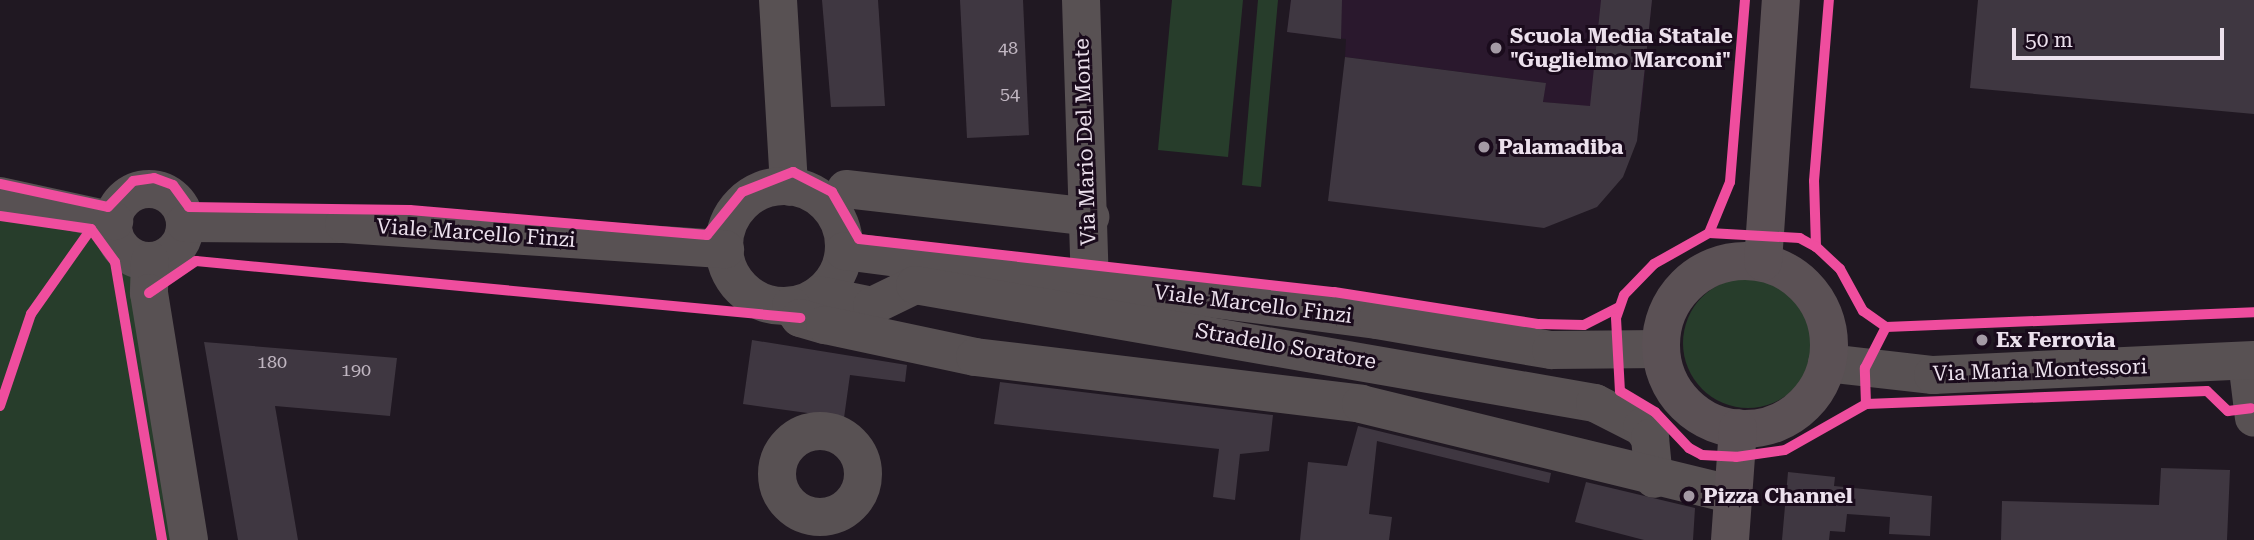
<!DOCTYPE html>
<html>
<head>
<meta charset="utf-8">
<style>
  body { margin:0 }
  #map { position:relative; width:2254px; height:540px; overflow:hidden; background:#201822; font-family:"Roboto Serif",serif }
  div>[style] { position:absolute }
  .built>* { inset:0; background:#2a182d }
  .green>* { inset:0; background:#273d2b }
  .round { border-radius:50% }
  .building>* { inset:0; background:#3f3741 }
  .minor>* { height:38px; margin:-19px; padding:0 19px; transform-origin:19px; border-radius:19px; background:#585153 }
  .minor>.ring { margin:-19px; padding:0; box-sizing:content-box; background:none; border:38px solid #585153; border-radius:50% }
  .major>* { height:38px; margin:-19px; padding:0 19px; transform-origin:19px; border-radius:19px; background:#5b5155 }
  .major>.ring { margin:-19px; padding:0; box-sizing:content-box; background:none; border:38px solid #5b5155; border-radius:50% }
  .cycleway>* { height:10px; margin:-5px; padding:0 5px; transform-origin:5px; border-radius:5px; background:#ef4d9e }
  .dots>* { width:19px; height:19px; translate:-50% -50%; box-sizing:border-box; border:4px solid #1a0b1c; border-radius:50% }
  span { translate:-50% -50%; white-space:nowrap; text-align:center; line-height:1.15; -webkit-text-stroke:6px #1a0b1c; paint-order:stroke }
  .number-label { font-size:18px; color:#c0b6c1 }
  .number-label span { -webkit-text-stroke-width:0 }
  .poi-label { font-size:21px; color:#ebe0ec; font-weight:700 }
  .left { translate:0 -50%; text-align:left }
  .street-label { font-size:21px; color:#ebe0ec }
  .scale { position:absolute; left:2012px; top:28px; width:212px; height:32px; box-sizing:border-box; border:4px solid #ebe0ec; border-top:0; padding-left:9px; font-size:21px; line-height:24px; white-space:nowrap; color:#ebe0ec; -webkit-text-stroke:5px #1a0b1c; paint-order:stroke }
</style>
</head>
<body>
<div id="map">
  <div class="built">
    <i style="clip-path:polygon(1291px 0,1652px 0,1641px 112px,1543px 102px,1545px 83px,1345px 57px,1346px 39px,1287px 32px)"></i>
  </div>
  <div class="green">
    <i style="clip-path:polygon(1172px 0,1243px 0,1228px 157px,1158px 150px)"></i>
    <i style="clip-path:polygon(1258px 0,1278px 0,1261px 187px,1242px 185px)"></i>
    <i style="clip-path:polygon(0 211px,99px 221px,132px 273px,174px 540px,0 540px)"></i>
    <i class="round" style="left:1683px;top:278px;width:130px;height:130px"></i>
  </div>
  <div class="building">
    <i style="clip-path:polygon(822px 0,878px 0,885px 106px,831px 107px)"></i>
    <i style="clip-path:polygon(960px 0,1023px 0,1029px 135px,967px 138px)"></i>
    <i style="clip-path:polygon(1291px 0,1342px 0,1341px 39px,1287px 32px)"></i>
    <i style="clip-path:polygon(1601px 0,1652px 0,1637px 141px,1623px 177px,1597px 207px,1544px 228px,1328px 201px,1345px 57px,1546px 83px,1543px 102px,1590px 106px)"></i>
    <i style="clip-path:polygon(1978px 0,2254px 0,2254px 114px,1970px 88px)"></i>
    <i style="clip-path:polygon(752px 340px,907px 365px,905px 382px,850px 375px,844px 418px,743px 404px)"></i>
    <i style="clip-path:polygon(204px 342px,397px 358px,390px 416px,275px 406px,298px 540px,238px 540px)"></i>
    <i style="clip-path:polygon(1000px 382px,1273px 415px,1269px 451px,1240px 454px,1235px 500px,1213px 497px,1219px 449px,994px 424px)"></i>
    <i style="clip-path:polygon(1358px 426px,1551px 473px,1549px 483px,1377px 441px,1369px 514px,1392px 517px,1389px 540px,1300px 540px,1308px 462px,1347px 466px)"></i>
    <i style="clip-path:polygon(2161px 468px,2230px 470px,2227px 540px,2001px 540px,2002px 501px,2159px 505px)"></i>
    <i style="clip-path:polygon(1788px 472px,1835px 477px,1834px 486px,1932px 496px,1930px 536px,1889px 534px,1890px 517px,1847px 514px,1845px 532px,1830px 531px,1829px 540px,1782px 540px)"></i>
    <i style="clip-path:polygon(1586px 482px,1695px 508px,1693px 540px,1644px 540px,1575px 522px)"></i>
  </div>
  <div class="minor">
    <i style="left:778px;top:0;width:187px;rotate:86.6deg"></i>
    <i style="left:1081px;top:0;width:283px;rotate:88.2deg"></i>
    <i class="ring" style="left:724px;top:186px;width:82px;height:82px"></i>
    <i style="left:846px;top:189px;width:246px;rotate:6.5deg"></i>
    <i class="ring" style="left:113px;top:189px;width:34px;height:34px"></i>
    <i style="left:0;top:196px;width:117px;rotate:12.4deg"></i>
    <i style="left:185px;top:223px;width:159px;rotate:0.4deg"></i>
    <i style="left:344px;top:224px;width:382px;rotate:3.8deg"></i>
    <i style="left:844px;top:251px;width:537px;rotate:7.38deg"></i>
    <i style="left:1377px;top:320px;width:177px;rotate:9.8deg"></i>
    <i style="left:1551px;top:350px;width:110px;rotate:-0.5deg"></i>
    <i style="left:150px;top:261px;width:32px;rotate:92deg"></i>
    <i style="left:149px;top:293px;width:250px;rotate:80.8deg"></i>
    <i style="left:819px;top:295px;width:54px;rotate:11.7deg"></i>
    <i style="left:872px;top:306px;width:48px;rotate:-26deg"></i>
    <i style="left:915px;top:285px;width:690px;rotate:9.84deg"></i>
    <i style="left:1595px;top:403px;width:53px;rotate:27.1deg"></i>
    <i style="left:1642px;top:427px;width:14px;rotate:54deg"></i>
    <i style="left:1650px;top:438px;width:41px;rotate:84.4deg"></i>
    <i style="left:791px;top:306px;width:15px;rotate:53deg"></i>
    <i style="left:800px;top:318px;width:26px;rotate:16deg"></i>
    <i style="left:825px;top:325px;width:153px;rotate:12deg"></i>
    <i style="left:975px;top:357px;width:389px;rotate:6.9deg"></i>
    <i style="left:1361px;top:404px;width:383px;rotate:13.7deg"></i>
    <i style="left:2247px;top:361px;width:57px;rotate:83deg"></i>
    <i style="left:1827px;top:363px;width:107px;rotate:6.5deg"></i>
    <i style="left:1933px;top:375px;width:321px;rotate:-2.7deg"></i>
    <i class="ring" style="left:777px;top:431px;width:48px;height:48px"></i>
  </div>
  <div class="major">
    <i class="ring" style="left:1661px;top:261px;width:130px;height:130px"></i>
    <i style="left:1763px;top:262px;width:263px;rotate:-86.1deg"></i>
    <i style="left:1730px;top:540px;width:112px;rotate:-85.9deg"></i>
  </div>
  <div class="cycleway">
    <i style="left:0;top:184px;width:110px;rotate:12deg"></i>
    <i style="left:108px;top:207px;width:36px;rotate:-46deg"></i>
    <i style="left:133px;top:181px;width:21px;rotate:-8deg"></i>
    <i style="left:154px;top:178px;width:20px;rotate:20deg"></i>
    <i style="left:173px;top:185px;width:27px;rotate:54deg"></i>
    <i style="left:189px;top:207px;width:221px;rotate:0.8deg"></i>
    <i style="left:410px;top:210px;width:298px;rotate:4.8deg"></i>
    <i style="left:707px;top:235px;width:55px;rotate:-50.9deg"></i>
    <i style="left:742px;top:192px;width:55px;rotate:-21.4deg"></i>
    <i style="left:793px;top:172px;width:44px;rotate:27.1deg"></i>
    <i style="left:832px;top:192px;width:54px;rotate:60.1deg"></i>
    <i style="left:859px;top:239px;width:478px;rotate:6.4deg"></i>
    <i style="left:1334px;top:292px;width:206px;rotate:8.9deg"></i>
    <i style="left:1538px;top:324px;width:46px;rotate:1.2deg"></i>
    <i style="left:1584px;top:325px;width:38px;rotate:-27deg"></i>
    <i style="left:0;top:216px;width:92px;rotate:8.1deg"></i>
    <i style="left:91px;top:229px;width:41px;rotate:54deg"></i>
    <i style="left:115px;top:262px;width:282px;rotate:80.4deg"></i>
    <i style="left:1709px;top:233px;width:55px;rotate:-67.6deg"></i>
    <i style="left:1730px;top:182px;width:183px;rotate:-85.3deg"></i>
    <i style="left:1816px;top:247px;width:66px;rotate:-91.7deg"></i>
    <i style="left:1814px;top:181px;width:182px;rotate:-85.3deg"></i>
    <i style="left:149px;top:293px;width:57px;rotate:-34.2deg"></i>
    <i style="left:196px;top:261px;width:607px;rotate:5.39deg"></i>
    <i style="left:1886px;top:327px;width:28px;rotate:-145deg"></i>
    <i style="left:1863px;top:311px;width:48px;rotate:-118.7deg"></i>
    <i style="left:1840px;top:269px;width:33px;rotate:-137deg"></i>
    <i style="left:1816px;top:247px;width:18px;rotate:-151deg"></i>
    <i style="left:1800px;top:238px;width:91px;rotate:-176.9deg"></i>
    <i style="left:1709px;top:233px;width:63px;rotate:150.6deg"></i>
    <i style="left:1654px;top:264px;width:43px;rotate:134.1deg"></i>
    <i style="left:1624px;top:295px;width:24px;rotate:109deg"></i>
    <i style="left:1616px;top:318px;width:73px;rotate:86.9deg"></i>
    <i style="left:1620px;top:391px;width:41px;rotate:31deg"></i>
    <i style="left:1655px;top:412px;width:50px;rotate:46.6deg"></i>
    <i style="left:1689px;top:448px;width:15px;rotate:28deg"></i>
    <i style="left:1702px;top:455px;width:34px;rotate:3deg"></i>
    <i style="left:1736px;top:457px;width:49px;rotate:-8.1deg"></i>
    <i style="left:1785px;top:450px;width:93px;rotate:-29.6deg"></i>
    <i style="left:1866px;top:404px;width:341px;rotate:-2.2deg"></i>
    <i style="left:2207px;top:391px;width:29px;rotate:44deg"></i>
    <i style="left:2228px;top:411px;width:23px;rotate:-7deg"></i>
    <i style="left:1866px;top:404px;width:36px;rotate:-92deg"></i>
    <i style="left:1865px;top:368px;width:46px;rotate:-62.9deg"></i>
    <i style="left:1886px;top:327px;width:368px;rotate:-2.3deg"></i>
    <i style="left:0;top:406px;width:97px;rotate:-71.4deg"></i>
    <i style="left:31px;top:314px;width:104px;rotate:-54.8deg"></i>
  </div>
  <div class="dots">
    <i style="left:1496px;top:48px;background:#a49aa5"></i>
    <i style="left:1484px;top:147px;background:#a49aa5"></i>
    <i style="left:1982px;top:340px;background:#a49aa5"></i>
    <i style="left:1689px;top:496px;background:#a49aa5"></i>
  </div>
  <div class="number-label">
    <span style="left:1008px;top:48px">48</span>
    <span style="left:1010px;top:94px">54</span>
    <span style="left:272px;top:362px">180</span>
    <span style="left:356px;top:370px">190</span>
  </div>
  <div class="poi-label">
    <span class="left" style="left:1510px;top:48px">Scuola Media Statale<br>"Guglielmo Marconi"</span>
    <span class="left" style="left:1498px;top:147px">Palamadiba</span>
    <span class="left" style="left:1996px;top:340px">Ex Ferrovia</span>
    <span class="left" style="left:1703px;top:496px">Pizza Channel</span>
  </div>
  <div class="street-label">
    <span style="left:1085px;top:142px;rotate:-92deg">Via Mario Del Monte</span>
    <span style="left:476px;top:233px;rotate:4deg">Viale Marcello Finzi</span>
    <span style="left:1253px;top:304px;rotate:7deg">Viale Marcello Finzi</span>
    <span style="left:1286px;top:346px;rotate:10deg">Stradello Soratore</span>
    <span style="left:2040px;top:370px;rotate:-2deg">Via Maria Montessori</span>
  </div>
  <div class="scale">50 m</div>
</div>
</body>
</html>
